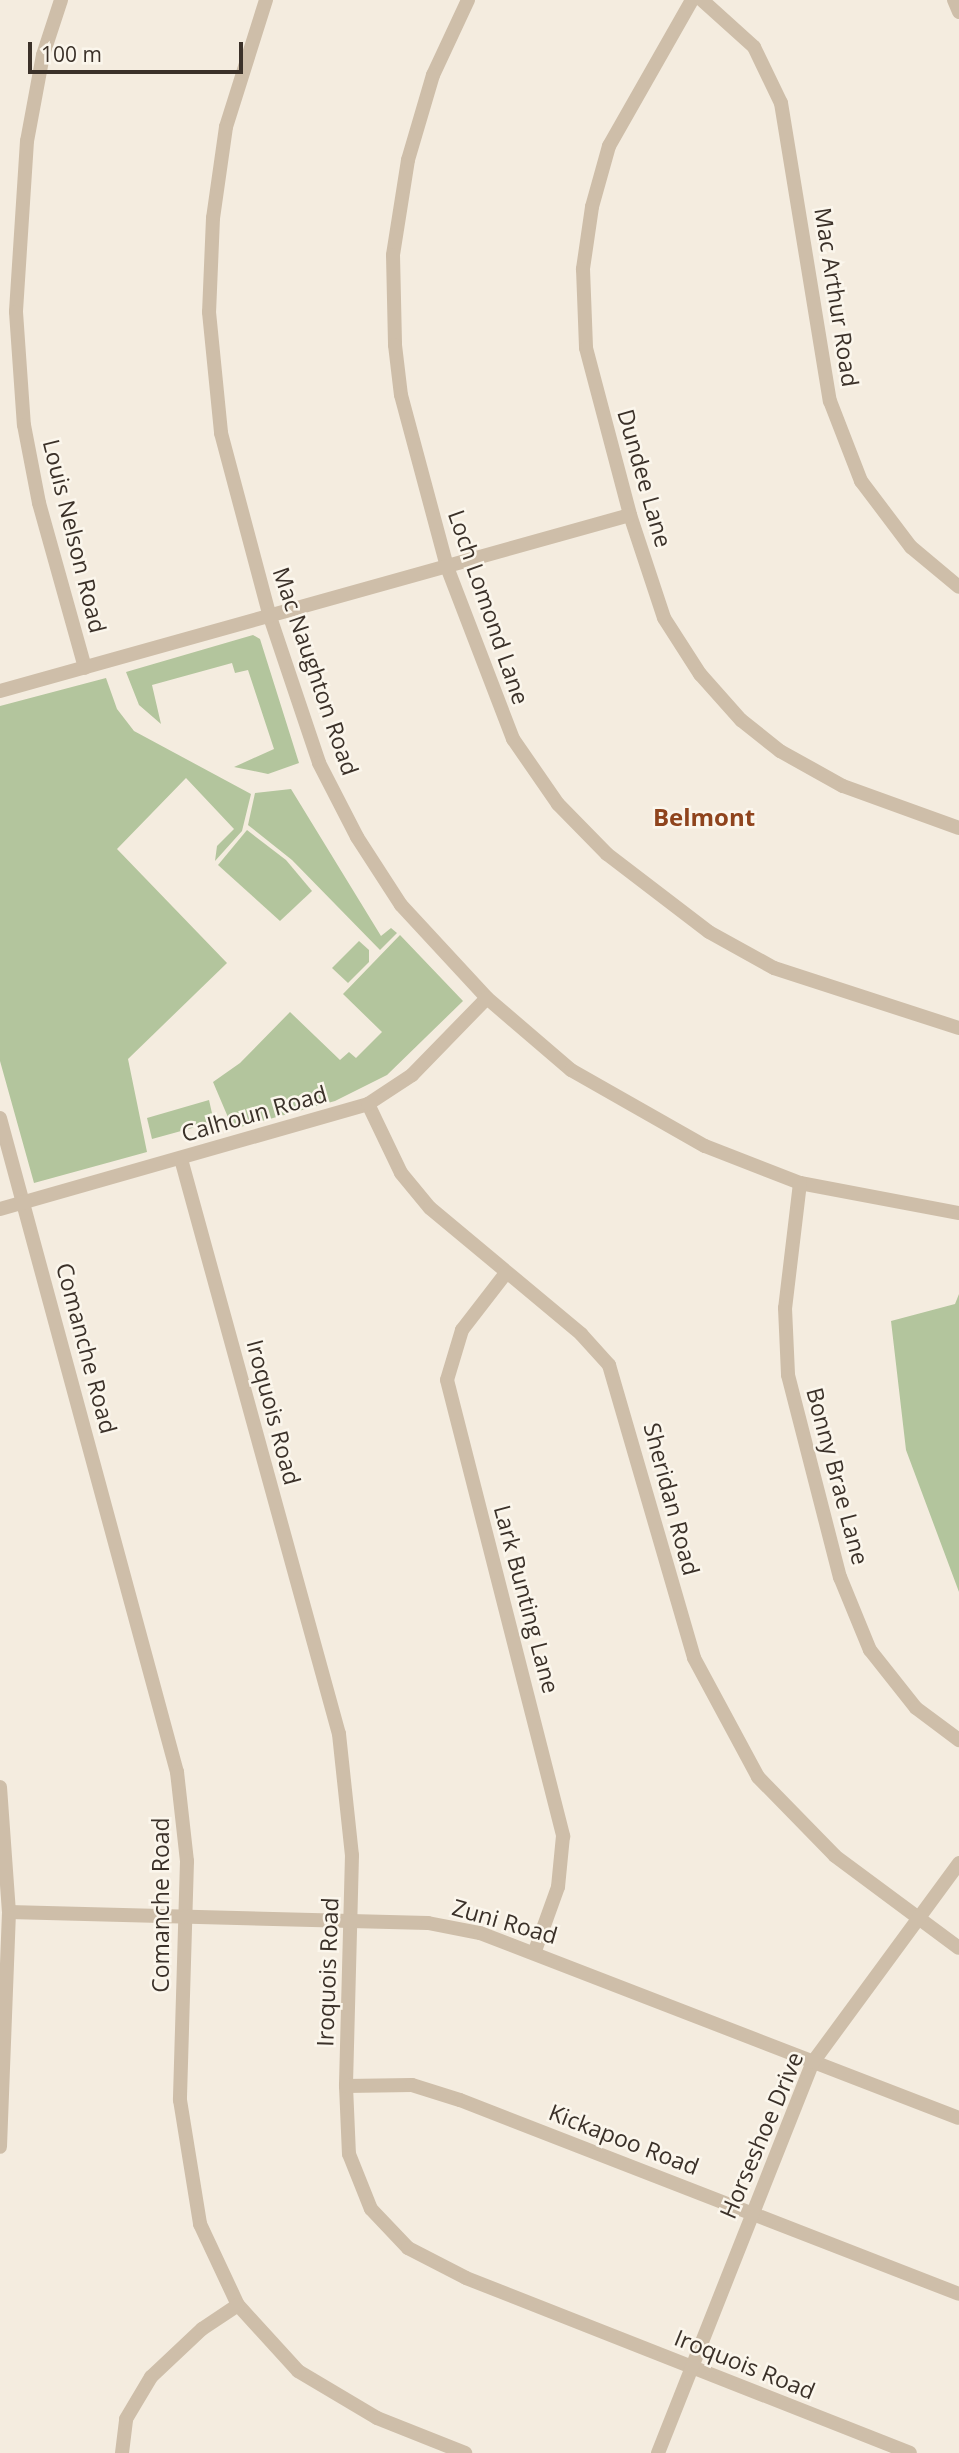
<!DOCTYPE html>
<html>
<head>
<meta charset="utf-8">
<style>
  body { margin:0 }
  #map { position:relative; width:959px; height:2453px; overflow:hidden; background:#f4ecdf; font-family:"Open Sans",sans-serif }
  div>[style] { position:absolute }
  .green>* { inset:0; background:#b3c59d }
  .minor>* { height:14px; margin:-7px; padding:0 7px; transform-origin:7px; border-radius:7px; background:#cebea9 }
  span { translate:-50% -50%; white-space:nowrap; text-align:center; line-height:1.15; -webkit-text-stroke:5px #fbf6ec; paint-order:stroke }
  .street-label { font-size:23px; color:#3b3129 }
  .neighbourhood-label { font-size:24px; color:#8f441d; font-weight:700 }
  .scale { position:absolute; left:28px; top:42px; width:215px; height:32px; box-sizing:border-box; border:4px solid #3b3129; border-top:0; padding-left:9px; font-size:21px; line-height:24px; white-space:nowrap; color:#3b3129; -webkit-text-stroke:5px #fbf6ec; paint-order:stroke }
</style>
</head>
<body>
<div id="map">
  <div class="green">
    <i style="clip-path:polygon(253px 635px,260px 639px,299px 763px,268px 774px,234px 767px,274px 749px,248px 670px,235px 673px,232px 663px,152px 685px,161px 724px,139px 705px,126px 672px)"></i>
    <i style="clip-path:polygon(106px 678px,117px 709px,134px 731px,251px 794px,242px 831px,215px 861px,217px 846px,234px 829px,186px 778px,117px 849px,227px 963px,128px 1059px,147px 1152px,34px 1183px,0 1061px,0 706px)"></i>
    <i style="clip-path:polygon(291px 789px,381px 936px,391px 928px,397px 933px,380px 950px,292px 860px,248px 825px,255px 793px)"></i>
    <i style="clip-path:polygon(247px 830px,286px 860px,312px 891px,280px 921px,218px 865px)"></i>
    <i style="clip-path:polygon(400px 935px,463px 1001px,387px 1075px,335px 1101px,233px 1129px,213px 1082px,240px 1063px,290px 1012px,340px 1060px,349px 1052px,356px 1058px,382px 1032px,343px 994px)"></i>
    <i style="clip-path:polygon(359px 941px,369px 950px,369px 962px,348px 983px,332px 968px)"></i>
    <i style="clip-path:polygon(209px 1100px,214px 1122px,152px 1139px,147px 1118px)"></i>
    <i style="clip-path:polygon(959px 1294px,959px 1592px,906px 1450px,891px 1321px,955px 1304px)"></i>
  </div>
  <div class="minor">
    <i style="left:61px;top:0;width:58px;rotate:108.1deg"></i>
    <i style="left:43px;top:55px;width:87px;rotate:100.5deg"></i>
    <i style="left:27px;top:141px;width:171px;rotate:93.7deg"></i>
    <i style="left:16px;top:312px;width:113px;rotate:86deg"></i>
    <i style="left:24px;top:425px;width:79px;rotate:79.1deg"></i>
    <i style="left:39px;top:503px;width:171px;rotate:74.4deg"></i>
    <i style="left:266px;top:0;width:133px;rotate:107.5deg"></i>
    <i style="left:226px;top:127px;width:92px;rotate:98.1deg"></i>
    <i style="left:213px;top:218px;width:94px;rotate:92.4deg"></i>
    <i style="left:209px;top:312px;width:122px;rotate:84.3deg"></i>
    <i style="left:221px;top:433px;width:187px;rotate:75.1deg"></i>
    <i style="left:269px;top:614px;width:157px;rotate:71.4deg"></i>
    <i style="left:319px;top:763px;width:83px;rotate:62.8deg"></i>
    <i style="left:357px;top:837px;width:81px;rotate:57.1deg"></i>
    <i style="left:401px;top:905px;width:127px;rotate:47.2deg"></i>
    <i style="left:487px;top:998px;width:111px;rotate:40.6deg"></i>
    <i style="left:571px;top:1070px;width:154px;rotate:29.6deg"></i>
    <i style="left:705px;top:1146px;width:102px;rotate:21.3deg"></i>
    <i style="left:800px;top:1183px;width:162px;rotate:10.7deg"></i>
    <i style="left:468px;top:0;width:83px;rotate:115deg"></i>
    <i style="left:433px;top:75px;width:89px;rotate:106.4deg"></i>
    <i style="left:408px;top:160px;width:96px;rotate:99deg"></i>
    <i style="left:393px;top:255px;width:90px;rotate:88.7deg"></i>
    <i style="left:395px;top:345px;width:50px;rotate:83.2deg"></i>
    <i style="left:401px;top:395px;width:178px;rotate:75deg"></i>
    <i style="left:447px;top:567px;width:184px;rotate:69deg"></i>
    <i style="left:513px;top:739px;width:79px;rotate:55.3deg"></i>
    <i style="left:558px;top:804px;width:70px;rotate:45.6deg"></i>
    <i style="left:607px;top:854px;width:128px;rotate:37.4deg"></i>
    <i style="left:709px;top:932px;width:74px;rotate:29deg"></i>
    <i style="left:774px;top:968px;width:194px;rotate:18deg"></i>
    <i style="left:692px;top:0;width:168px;rotate:119.6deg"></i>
    <i style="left:609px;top:146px;width:63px;rotate:105.6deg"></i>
    <i style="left:592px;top:207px;width:63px;rotate:98.3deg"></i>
    <i style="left:583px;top:269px;width:79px;rotate:87.8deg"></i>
    <i style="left:586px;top:348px;width:173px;rotate:75.2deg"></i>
    <i style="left:630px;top:515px;width:108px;rotate:71.7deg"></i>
    <i style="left:664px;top:618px;width:67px;rotate:57.3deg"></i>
    <i style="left:700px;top:674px;width:62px;rotate:48.3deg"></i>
    <i style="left:741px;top:720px;width:50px;rotate:38.5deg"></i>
    <i style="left:780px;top:751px;width:72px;rotate:29.1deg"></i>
    <i style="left:843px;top:786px;width:123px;rotate:19.9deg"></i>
    <i style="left:702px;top:0;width:70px;rotate:42.1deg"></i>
    <i style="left:754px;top:47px;width:62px;rotate:64.3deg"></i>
    <i style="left:781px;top:103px;width:302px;rotate:80.7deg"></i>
    <i style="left:830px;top:401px;width:86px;rotate:68.8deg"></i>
    <i style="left:861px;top:481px;width:83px;rotate:52.9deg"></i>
    <i style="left:911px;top:547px;width:62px;rotate:39.8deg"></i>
    <i style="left:954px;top:0;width:13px;rotate:67deg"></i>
    <i style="left:0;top:691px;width:654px;rotate:-15.61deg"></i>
    <i style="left:368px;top:1104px;width:76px;rotate:64.4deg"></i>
    <i style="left:401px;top:1173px;width:45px;rotate:50.4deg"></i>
    <i style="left:430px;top:1208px;width:197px;rotate:39.8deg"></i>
    <i style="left:581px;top:1334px;width:42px;rotate:47.9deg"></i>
    <i style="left:609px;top:1365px;width:305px;rotate:73.8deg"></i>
    <i style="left:694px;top:1658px;width:135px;rotate:61.7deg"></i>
    <i style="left:758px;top:1777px;width:110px;rotate:45.7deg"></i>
    <i style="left:835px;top:1856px;width:154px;rotate:36.6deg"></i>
    <i style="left:0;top:1118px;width:678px;rotate:74.86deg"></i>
    <i style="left:177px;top:1772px;width:90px;rotate:83.6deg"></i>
    <i style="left:187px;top:1861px;width:239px;rotate:91.7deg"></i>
    <i style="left:180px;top:2100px;width:126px;rotate:80.8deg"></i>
    <i style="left:200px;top:2224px;width:89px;rotate:64.9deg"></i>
    <i style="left:238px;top:2305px;width:89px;rotate:47.7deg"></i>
    <i style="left:298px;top:2371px;width:92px;rotate:30.7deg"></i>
    <i style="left:377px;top:2418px;width:95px;rotate:21.7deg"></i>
    <i style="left:181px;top:1159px;width:596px;rotate:74.64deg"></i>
    <i style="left:339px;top:1734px;width:122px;rotate:83.9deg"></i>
    <i style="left:352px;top:1855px;width:231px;rotate:91.5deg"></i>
    <i style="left:346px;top:2086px;width:68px;rotate:87.5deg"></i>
    <i style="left:349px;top:2154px;width:59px;rotate:68.2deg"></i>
    <i style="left:371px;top:2209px;width:54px;rotate:46.5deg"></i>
    <i style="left:408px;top:2248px;width:65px;rotate:27.3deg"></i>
    <i style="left:466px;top:2278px;width:477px;rotate:21.5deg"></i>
    <i style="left:800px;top:1183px;width:126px;rotate:96.8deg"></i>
    <i style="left:785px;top:1308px;width:67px;rotate:87.4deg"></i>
    <i style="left:788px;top:1375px;width:209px;rotate:75.6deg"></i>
    <i style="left:840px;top:1577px;width:79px;rotate:67.7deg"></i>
    <i style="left:870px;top:1650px;width:74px;rotate:51.6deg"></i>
    <i style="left:916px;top:1708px;width:54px;rotate:36.7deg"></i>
    <i style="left:0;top:1209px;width:383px;rotate:-15.9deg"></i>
    <i style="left:368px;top:1104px;width:53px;rotate:-33.4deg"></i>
    <i style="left:412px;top:1075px;width:107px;rotate:-45.8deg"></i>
    <i style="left:506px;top:1273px;width:72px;rotate:127.7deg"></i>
    <i style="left:462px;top:1330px;width:52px;rotate:106.7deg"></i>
    <i style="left:447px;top:1380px;width:471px;rotate:75.7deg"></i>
    <i style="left:563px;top:1836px;width:51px;rotate:95.6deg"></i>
    <i style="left:558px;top:1887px;width:68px;rotate:109.8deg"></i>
    <i style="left:0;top:1787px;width:125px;rotate:85.9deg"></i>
    <i style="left:9px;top:1912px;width:235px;rotate:92.2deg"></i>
    <i style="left:9px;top:1912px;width:419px;rotate:1.5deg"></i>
    <i style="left:428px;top:1923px;width:53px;rotate:10.9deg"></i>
    <i style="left:480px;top:1933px;width:513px;rotate:21.12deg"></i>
    <i style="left:346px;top:2086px;width:66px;rotate:-0.9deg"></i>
    <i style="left:412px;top:2085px;width:50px;rotate:17.4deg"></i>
    <i style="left:460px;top:2100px;width:535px;rotate:21.24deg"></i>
    <i style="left:122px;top:2453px;width:34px;rotate:-83deg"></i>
    <i style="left:126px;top:2419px;width:49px;rotate:-59.2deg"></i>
    <i style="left:151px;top:2377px;width:70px;rotate:-43.3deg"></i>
    <i style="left:202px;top:2329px;width:43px;rotate:-33.7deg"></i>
    <i style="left:658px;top:2453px;width:421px;rotate:-68.4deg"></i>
    <i style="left:813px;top:2062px;width:247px;rotate:-53.7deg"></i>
  </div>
  <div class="street-label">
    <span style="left:837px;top:297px;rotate:81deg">Mac Arthur Road</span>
    <span style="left:645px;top:478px;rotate:74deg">Dundee Lane</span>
    <span style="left:75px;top:536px;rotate:76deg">Louis Nelson Road</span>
    <span style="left:489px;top:607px;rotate:71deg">Loch Lomond Lane</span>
    <span style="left:316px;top:671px;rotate:71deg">Mac Naughton Road</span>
    <span style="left:254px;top:1113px;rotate:-16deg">Calhoun Road</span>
    <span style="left:87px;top:1348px;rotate:75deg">Comanche Road</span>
    <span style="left:274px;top:1412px;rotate:75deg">Iroquois Road</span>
    <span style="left:838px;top:1476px;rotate:75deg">Bonny Brae Lane</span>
    <span style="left:672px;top:1499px;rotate:75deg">Sheridan Road</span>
    <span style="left:527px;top:1599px;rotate:75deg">Lark Bunting Lane</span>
    <span style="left:160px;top:1905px;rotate:-90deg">Comanche Road</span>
    <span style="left:505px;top:1921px;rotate:16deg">Zuni Road</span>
    <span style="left:327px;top:1972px;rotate:-88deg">Iroquois Road</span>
    <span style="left:761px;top:2135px;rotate:-67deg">Horseshoe Drive</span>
    <span style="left:624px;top:2139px;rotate:21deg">Kickapoo Road</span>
    <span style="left:745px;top:2364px;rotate:22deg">Iroquois Road</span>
  </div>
  <div class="neighbourhood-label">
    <span style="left:704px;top:817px">Belmont</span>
  </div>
  <div class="scale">100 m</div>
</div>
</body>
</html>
